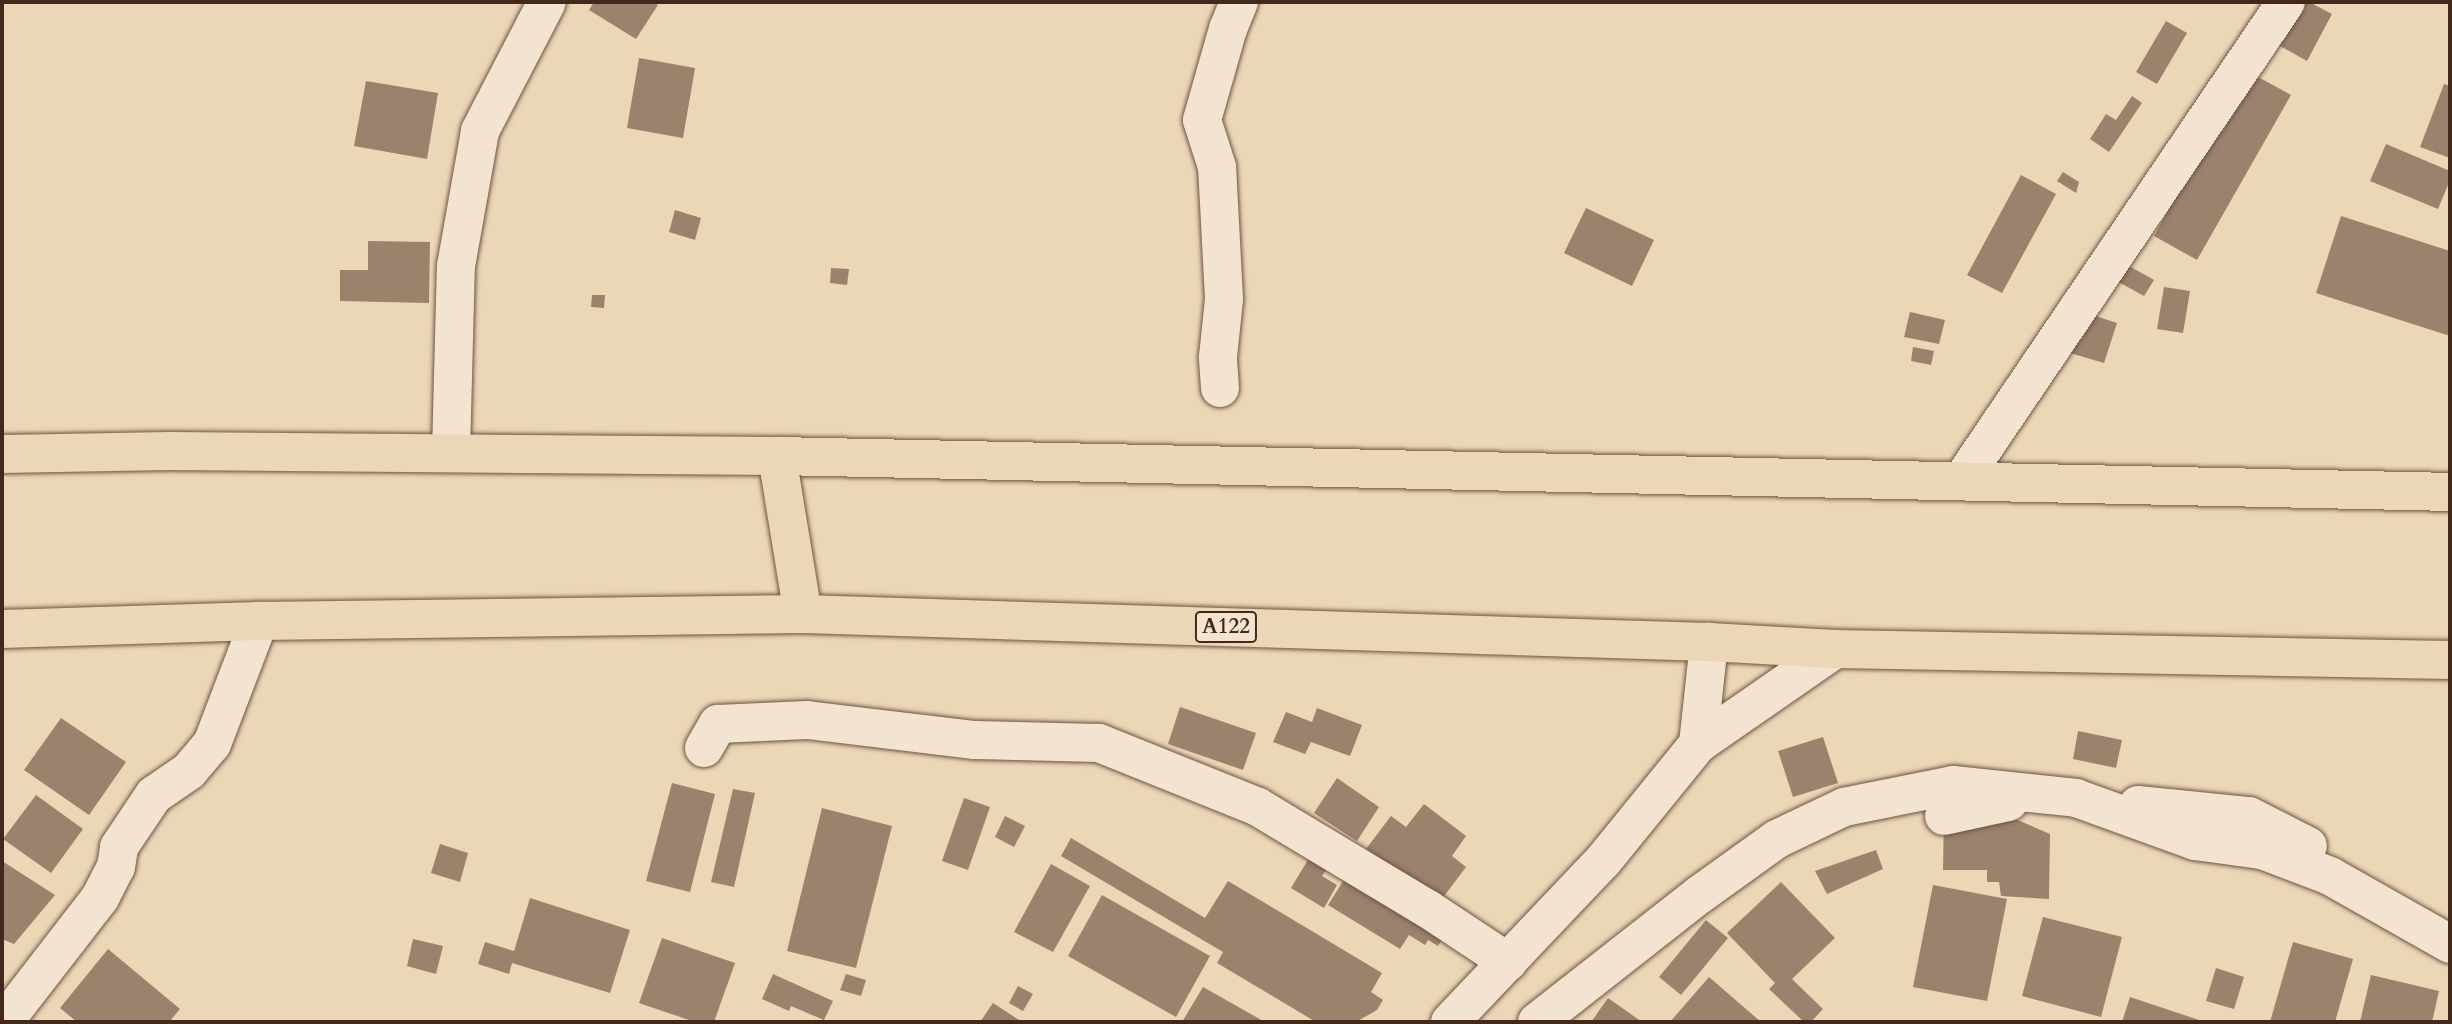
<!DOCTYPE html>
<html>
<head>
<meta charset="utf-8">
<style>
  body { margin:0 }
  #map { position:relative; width:2452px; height:1024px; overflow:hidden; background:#ebd6b6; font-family:Cardo,serif }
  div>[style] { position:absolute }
  .building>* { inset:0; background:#9b826c }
  .roads { filter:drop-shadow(0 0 2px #6e5442) drop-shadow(0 0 2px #6e5442) }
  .minor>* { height:38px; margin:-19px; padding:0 19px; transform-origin:19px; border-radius:19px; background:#f2e4d0 }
  .highway>* { height:38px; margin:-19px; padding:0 19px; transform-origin:19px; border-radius:19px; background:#ebd6b6 }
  span { translate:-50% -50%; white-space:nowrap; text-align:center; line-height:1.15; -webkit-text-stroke:5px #f2e4d0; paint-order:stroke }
  .shield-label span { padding:2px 5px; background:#f2e4d0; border:2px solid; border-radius:5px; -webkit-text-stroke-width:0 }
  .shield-label { font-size:21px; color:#44281b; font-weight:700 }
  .frame { position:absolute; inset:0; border:4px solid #44281b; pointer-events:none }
</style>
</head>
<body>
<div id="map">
  <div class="building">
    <i style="clip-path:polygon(594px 2px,653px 2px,658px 5px,636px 39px,589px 10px)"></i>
    <i style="clip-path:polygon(2293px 2px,2309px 2px,2332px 14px,2307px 61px,2271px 41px)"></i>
    <i style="clip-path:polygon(2166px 21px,2187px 33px,2157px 84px,2136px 72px)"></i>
    <i style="clip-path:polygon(639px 58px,695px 68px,683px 138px,627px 128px)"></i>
    <i style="clip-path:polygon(2247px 71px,2291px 95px,2197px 260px,2154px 236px)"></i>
    <i style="clip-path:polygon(366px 81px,438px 93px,427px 159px,354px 146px)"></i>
    <i style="clip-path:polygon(2444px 84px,2450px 86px,2450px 158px,2420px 147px)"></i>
    <i style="clip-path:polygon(2132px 96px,2142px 103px,2109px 152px,2090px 139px,2106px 114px,2116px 120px)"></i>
    <i style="clip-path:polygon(2386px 144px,2450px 171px,2450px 180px,2438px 209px,2370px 181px)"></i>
    <i style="clip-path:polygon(2063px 172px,2079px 182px,2076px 193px,2057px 181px)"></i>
    <i style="clip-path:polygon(2021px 175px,2056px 194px,2002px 293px,1967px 275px)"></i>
    <i style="clip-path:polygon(1586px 208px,1654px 240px,1632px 286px,1564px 253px)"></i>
    <i style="clip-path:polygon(675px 210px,701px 218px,695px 240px,669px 232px)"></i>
    <i style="clip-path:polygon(2341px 216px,2450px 251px,2450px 336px,2316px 293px)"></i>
    <i style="clip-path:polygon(368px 241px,430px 242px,429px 303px,340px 301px,340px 270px,368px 270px)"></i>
    <i style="clip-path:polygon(2122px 262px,2154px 280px,2144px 296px,2113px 279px)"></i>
    <i style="clip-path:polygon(831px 268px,849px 269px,847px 285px,830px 283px)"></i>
    <i style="clip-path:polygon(2164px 287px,2190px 291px,2183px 333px,2157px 329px)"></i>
    <i style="clip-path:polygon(592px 295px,605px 295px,604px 308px,591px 307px)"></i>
    <i style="clip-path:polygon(1910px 312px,1945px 320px,1939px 344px,1904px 337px)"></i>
    <i style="clip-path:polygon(2083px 312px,2117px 323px,2104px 363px,2070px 353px)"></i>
    <i style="clip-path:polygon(1913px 347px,1934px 351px,1931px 365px,1911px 361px)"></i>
    <i style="clip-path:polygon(1180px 707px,1256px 733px,1243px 770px,1168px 744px)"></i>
    <i style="clip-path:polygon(1317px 708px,1362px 725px,1350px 756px,1311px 742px,1305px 754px,1273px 742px,1286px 712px,1312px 722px)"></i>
    <i style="clip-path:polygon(61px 718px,126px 762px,89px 815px,24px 770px)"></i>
    <i style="clip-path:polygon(2078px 731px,2122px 740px,2116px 768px,2073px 759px)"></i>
    <i style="clip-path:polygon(1823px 737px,1838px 783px,1793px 797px,1778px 751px)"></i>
    <i style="clip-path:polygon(1337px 778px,1379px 807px,1357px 841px,1314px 813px)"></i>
    <i style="clip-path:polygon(672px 783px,715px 794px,690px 892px,646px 881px)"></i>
    <i style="clip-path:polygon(733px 789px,755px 793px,734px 887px,711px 882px)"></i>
    <i style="clip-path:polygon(36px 795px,83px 829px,51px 873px,3px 839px)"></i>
    <i style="clip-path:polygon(964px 798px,990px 807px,968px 870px,942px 861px)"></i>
    <i style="clip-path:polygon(1424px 804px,1466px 836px,1452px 856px,1466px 867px,1439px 903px,1366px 849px,1391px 816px,1406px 827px)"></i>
    <i style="clip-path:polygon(822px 808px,892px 826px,856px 968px,787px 951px)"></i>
    <i style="clip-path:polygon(1005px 816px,1025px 826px,1014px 847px,995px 837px)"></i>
    <i style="clip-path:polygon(1944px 816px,2013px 818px,2050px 834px,2049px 899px,2001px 896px,1999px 882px,1987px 882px,1987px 870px,1943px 870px)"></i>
    <i style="clip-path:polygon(1071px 838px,1205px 918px,1228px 881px,1382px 973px,1371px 992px,1383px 1000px,1377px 1010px,1356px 1022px,1316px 1022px,1217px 963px,1223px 952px,1061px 856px)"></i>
    <i style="clip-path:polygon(440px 844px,468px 853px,460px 882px,431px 873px)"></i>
    <i style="clip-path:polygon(1315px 848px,1334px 858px,1322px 876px,1337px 885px,1324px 908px,1291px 888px)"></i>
    <i style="clip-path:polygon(1876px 850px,1883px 869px,1827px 894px,1815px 871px)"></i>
    <i style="clip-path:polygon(2px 861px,55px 895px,14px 944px,2px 939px)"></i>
    <i style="clip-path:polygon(1051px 864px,1090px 886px,1053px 952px,1014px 932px)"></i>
    <i style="clip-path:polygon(1349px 872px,1446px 933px,1438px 946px,1428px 940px,1425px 945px,1409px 935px,1400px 949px,1328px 905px)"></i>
    <i style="clip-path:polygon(1781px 882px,1835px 938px,1792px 979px,1823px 1009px,1811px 1022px,1804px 1022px,1769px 989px,1775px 983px,1727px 933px)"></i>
    <i style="clip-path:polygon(1933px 885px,2007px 899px,1987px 1001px,1913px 987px)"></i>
    <i style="clip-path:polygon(1102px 895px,1210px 956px,1176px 1017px,1068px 956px)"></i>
    <i style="clip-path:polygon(530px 898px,630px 930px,610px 993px,512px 963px,509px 974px,478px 964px,485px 942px,514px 951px)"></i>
    <i style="clip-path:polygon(2043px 917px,2122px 937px,2101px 1017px,2022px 996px)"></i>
    <i style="clip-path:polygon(1706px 920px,1728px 938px,1681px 995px,1659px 977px)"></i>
    <i style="clip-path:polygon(662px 938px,735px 963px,714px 1022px,695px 1022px,639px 1003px)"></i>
    <i style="clip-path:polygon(413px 939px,443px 946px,436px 974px,407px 966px)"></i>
    <i style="clip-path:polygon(2293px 942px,2353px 959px,2335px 1022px,2270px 1022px)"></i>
    <i style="clip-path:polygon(108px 949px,180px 1009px,169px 1022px,77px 1022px,60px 1008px)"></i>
    <i style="clip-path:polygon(2216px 968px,2244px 977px,2234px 1009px,2206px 1001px)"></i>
    <i style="clip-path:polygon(773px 974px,833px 1001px,824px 1020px,791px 1006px,789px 1011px,762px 999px)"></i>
    <i style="clip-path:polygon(846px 974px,866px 980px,861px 996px,840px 990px)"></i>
    <i style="clip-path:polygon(2371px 975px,2439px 991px,2432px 1022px,2360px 1022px)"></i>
    <i style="clip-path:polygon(1709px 977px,1761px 1022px,1670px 1022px)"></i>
    <i style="clip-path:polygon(1018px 986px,1033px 994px,1023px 1011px,1009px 1003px)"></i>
    <i style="clip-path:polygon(1203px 987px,1265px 1022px,1182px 1022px)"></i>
    <i style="clip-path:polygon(2130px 997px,2205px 1022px,2122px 1022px)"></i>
    <i style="clip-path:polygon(1608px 998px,1642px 1022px,1591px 1022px)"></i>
    <i style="clip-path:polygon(993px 1003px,1022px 1022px,980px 1022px)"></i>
  </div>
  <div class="roads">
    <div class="minor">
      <i style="left:1220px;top:388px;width:31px;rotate:-94deg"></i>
      <i style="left:1218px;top:357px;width:58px;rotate:-84.1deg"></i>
      <i style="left:1224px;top:299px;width:132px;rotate:-93deg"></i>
      <i style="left:1217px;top:167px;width:49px;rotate:-107.7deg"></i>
      <i style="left:1202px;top:120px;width:95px;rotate:-74.1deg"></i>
      <i style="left:1228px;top:29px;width:29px;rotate:-68deg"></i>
      <i style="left:451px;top:453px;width:187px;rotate:-88.5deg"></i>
      <i style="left:456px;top:266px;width:137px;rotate:-79.9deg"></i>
      <i style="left:480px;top:131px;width:145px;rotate:-62.6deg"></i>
      <i style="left:1962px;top:480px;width:577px;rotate:-55.87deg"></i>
      <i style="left:1698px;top:744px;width:103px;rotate:-83.8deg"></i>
      <i style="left:704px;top:748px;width:28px;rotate:-60deg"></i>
      <i style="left:718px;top:724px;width:89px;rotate:-2.6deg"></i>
      <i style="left:807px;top:720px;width:169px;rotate:6.8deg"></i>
      <i style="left:975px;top:740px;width:124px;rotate:1.4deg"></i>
      <i style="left:1099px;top:743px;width:171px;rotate:21.9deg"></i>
      <i style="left:1258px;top:807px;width:198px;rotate:31deg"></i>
      <i style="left:1428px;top:909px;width:96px;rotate:33.5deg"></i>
      <i style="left:2138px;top:805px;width:112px;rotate:5.7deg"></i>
      <i style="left:2249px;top:816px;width:66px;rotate:27deg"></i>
      <i style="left:1944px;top:816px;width:66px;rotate:-12.2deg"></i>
      <i style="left:4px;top:1022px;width:157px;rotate:-52.3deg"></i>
      <i style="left:100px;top:898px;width:35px;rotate:-63deg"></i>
      <i style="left:116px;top:867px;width:20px;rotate:-81deg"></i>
      <i style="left:119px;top:847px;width:63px;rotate:-56.1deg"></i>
      <i style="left:154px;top:795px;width:42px;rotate:-34.4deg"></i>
      <i style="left:189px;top:771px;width:35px;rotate:-50deg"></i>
      <i style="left:212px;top:744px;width:132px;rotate:-69.1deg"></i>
      <i style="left:1450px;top:1022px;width:222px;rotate:-46.5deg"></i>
      <i style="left:1603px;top:861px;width:151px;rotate:-50.9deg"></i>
      <i style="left:1698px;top:744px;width:167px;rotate:-34.7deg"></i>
      <i style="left:1537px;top:1022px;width:206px;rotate:-38.1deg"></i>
      <i style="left:1699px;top:895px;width:96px;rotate:-35.7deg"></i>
      <i style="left:1777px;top:839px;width:74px;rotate:-25.5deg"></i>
      <i style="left:1844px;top:807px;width:111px;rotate:-11.4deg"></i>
      <i style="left:1953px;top:785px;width:124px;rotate:6deg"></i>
      <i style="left:2076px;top:798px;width:127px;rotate:19.9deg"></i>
      <i style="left:2195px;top:841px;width:68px;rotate:7.7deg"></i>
      <i style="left:2262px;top:850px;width:73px;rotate:20.9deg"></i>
      <i style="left:2330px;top:876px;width:138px;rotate:29.5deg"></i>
    </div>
    <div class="highway">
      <i style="left:2px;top:454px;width:167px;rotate:-1deg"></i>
      <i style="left:169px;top:451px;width:608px;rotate:0.47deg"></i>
      <i style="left:777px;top:456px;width:1673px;rotate:1.23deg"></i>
      <i style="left:777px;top:456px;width:160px;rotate:80.7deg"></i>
      <i style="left:2px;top:629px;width:257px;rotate:-1.8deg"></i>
      <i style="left:259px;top:621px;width:544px;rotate:-0.74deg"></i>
      <i style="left:803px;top:614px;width:906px;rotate:1.77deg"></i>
      <i style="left:1709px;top:642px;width:126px;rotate:3.2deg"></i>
      <i style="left:1835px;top:649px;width:615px;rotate:1.02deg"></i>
    </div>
  </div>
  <div class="shield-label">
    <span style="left:1226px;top:627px">A122</span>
  </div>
  <div class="frame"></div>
</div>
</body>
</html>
